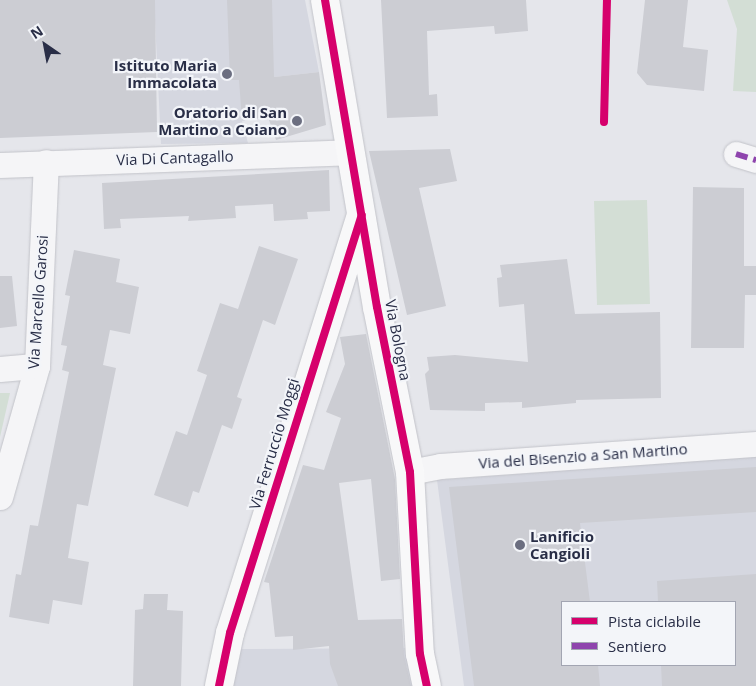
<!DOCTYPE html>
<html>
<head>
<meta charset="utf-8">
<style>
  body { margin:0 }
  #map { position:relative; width:756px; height:686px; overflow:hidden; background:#e5e6eb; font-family:"Open Sans",sans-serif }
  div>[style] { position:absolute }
  .built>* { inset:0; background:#d5d7e0 }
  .green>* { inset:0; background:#d3ded5 }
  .building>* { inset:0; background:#cccdd3 }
  .roads { filter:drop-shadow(0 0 1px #c2c3c9) drop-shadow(0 0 1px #c2c3c9) }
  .street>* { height:25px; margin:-12.5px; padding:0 12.5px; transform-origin:12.5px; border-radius:12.5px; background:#f5f5f7 }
  .secondary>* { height:28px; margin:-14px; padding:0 14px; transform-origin:14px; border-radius:14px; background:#f8f8f9 }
  .quiet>* { height:6px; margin-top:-3px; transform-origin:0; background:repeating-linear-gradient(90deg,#8e44ad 0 12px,transparent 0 18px) }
  .cycleway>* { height:8px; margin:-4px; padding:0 4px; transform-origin:4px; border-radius:4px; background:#d6006c }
  .dots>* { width:14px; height:14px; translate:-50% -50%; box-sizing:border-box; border:2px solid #f3f5f9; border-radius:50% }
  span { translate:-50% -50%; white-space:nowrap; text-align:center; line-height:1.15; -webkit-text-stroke:4.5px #f3f5f9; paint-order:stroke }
  .poi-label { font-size:15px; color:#292e47; font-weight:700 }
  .right { translate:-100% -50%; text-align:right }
  .left { translate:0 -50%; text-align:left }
  .street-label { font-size:15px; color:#292e47 }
  .legend { position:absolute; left:561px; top:601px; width:175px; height:65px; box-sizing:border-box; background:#f3f5f9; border:1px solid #a2a5b2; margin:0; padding:6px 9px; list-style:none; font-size:15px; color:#292e47 }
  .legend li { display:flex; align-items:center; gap:10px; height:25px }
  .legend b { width:25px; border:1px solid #a2a5b2 }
  .north { position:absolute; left:20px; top:20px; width:50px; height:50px; -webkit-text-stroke:4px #f3f5f9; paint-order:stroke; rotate:327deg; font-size:14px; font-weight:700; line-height:20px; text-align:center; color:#292e47 }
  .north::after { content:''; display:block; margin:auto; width:18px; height:22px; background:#292e47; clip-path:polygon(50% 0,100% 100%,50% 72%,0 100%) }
</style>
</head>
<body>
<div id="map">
  <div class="built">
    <i style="clip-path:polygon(154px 0,305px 0,319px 72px,274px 77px,268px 117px,242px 121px,248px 143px,161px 144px)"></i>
    <i style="clip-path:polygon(evenodd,756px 456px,756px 686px,464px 686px,437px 480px,756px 456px,562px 602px,735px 602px,735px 665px,562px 665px,562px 602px)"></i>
    <i style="clip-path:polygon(413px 648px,418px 686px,233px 686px,235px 649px)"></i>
  </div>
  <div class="green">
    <i style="clip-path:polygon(727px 0,756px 0,756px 92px,733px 91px,737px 29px)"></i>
    <i style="clip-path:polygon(647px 200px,650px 304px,597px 305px,594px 201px)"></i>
    <i style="clip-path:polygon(0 393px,10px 393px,0 437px)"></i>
  </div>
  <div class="building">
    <i style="clip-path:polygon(0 0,155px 0,157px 132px,0 138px)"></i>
    <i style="clip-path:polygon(227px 0,272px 0,274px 77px,319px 72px,326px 125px,276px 140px,268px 117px,242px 120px,239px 80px,230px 80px)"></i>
    <i style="clip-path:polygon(381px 0,526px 0,528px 31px,495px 34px,494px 26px,427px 31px,429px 95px,437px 94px,438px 116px,387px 118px)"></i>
    <i style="clip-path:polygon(645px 0,688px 0,683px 47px,708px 50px,704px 91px,647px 85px,637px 73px)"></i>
    <i style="clip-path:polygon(450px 149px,457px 181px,419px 188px,446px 306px,407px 315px,369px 151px)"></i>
    <i style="clip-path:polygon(329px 170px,330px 211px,307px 212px,308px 219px,274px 221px,273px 204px,235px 206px,236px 218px,188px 221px,189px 216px,120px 219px,121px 228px,104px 229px,102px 183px)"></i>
    <i style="clip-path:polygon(693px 187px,744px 188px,744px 266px,756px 266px,756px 295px,745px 295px,744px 348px,691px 348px)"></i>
    <i style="clip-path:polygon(259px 246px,298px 259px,275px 325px,263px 320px,237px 397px,242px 399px,232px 429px,222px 425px,199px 493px,193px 491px,188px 507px,154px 495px,176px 431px,187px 435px,207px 375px,197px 371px,220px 303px,238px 309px)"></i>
    <i style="clip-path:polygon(74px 250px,120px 259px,116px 282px,139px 287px,130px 334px,110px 330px,103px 365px,116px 368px,88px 506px,77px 504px,68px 558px,89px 562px,82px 605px,53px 600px,49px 624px,9px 617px,16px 574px,21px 575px,30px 525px,38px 526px,69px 372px,62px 370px,67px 346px,61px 345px,70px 296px,65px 295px)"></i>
    <i style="clip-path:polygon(567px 259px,575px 314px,660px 312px,661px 398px,576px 400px,576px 403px,522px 408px,522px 402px,485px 403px,485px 411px,430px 410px,425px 374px,429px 370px,427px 357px,455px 355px,528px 362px,524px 304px,499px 307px,497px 278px,502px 277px,500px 265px)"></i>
    <i style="clip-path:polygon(0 276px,12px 276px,17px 326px,0 328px)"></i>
    <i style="clip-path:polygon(366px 334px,395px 479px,400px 579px,381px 581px,371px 479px,339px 483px,358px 620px,402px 619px,404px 655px,411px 686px,338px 686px,330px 664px,329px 646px,293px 650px,293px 636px,275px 637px,269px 583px,264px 582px,303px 465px,324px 470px,341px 418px,326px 412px,345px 364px,340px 337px)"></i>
    <i style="clip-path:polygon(756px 467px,756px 512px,580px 523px,590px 602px,562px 602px,562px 665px,598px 665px,600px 686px,474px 686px,449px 487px)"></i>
    <i style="clip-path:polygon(756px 574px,756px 686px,662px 686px,661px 665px,735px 665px,735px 602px,658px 602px,657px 581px)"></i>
    <i style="clip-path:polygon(144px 594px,168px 594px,167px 610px,183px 611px,181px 686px,133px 686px,135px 610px,143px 609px)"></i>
  </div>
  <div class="roads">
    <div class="street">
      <i style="left:736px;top:154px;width:21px;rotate:17deg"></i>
      <i style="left:0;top:165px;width:350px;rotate:-2.1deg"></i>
      <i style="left:0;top:369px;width:37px;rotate:-5deg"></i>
      <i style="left:410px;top:472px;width:31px;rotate:-11deg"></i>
      <i style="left:440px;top:466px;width:317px;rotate:-4deg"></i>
      <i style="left:0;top:497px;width:136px;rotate:-74.2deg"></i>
      <i style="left:37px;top:366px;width:204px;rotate:-87.5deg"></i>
    </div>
    <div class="secondary">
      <i style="left:325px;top:0;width:311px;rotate:80.4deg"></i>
      <i style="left:377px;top:307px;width:168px;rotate:78.7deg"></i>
      <i style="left:410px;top:472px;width:182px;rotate:86.9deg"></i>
      <i style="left:420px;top:654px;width:33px;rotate:78deg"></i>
      <i style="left:219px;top:686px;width:54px;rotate:-78.3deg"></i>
      <i style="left:230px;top:633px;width:437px;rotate:-72.6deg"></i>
    </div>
  </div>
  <div class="quiet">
    <i style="left:736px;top:154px;width:21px;rotate:17deg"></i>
  </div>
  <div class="cycleway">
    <i style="left:325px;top:0;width:311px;rotate:80.4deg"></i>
    <i style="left:377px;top:307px;width:168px;rotate:78.7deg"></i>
    <i style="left:410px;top:472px;width:182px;rotate:86.9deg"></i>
    <i style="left:420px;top:654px;width:33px;rotate:78deg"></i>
    <i style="left:604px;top:122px;width:122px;rotate:-88.6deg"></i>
    <i style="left:219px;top:686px;width:54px;rotate:-78.3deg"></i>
    <i style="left:230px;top:633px;width:438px;rotate:-72.5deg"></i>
  </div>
  <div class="dots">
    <i style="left:227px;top:74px;background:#6b6e80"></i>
    <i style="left:297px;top:121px;background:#6b6e80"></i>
    <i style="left:520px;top:545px;background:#6b6e80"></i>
  </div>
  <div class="poi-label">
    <span class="right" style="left:217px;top:74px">Istituto Maria<br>Immacolata</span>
    <span class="right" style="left:287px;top:121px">Oratorio di San<br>Martino a Coiano</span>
    <span class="left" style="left:530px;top:545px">Lanificio<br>Cangioli</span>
  </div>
  <div class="street-label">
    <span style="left:175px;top:158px;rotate:-2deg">Via Di Cantagallo</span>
    <span style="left:38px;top:302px;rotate:-86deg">Via Marcello Garosi</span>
    <span style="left:398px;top:340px;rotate:79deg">Via Bologna</span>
    <span style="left:274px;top:444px;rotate:-73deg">Via Ferruccio Moggi</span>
    <span style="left:583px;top:456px;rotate:-4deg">Via del Bisenzio a San Martino</span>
  </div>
  <ul class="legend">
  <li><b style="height:6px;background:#d6006c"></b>Pista ciclabile</li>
  <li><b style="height:6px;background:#8e44ad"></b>Sentiero</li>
  </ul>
  <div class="north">N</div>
</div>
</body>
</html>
